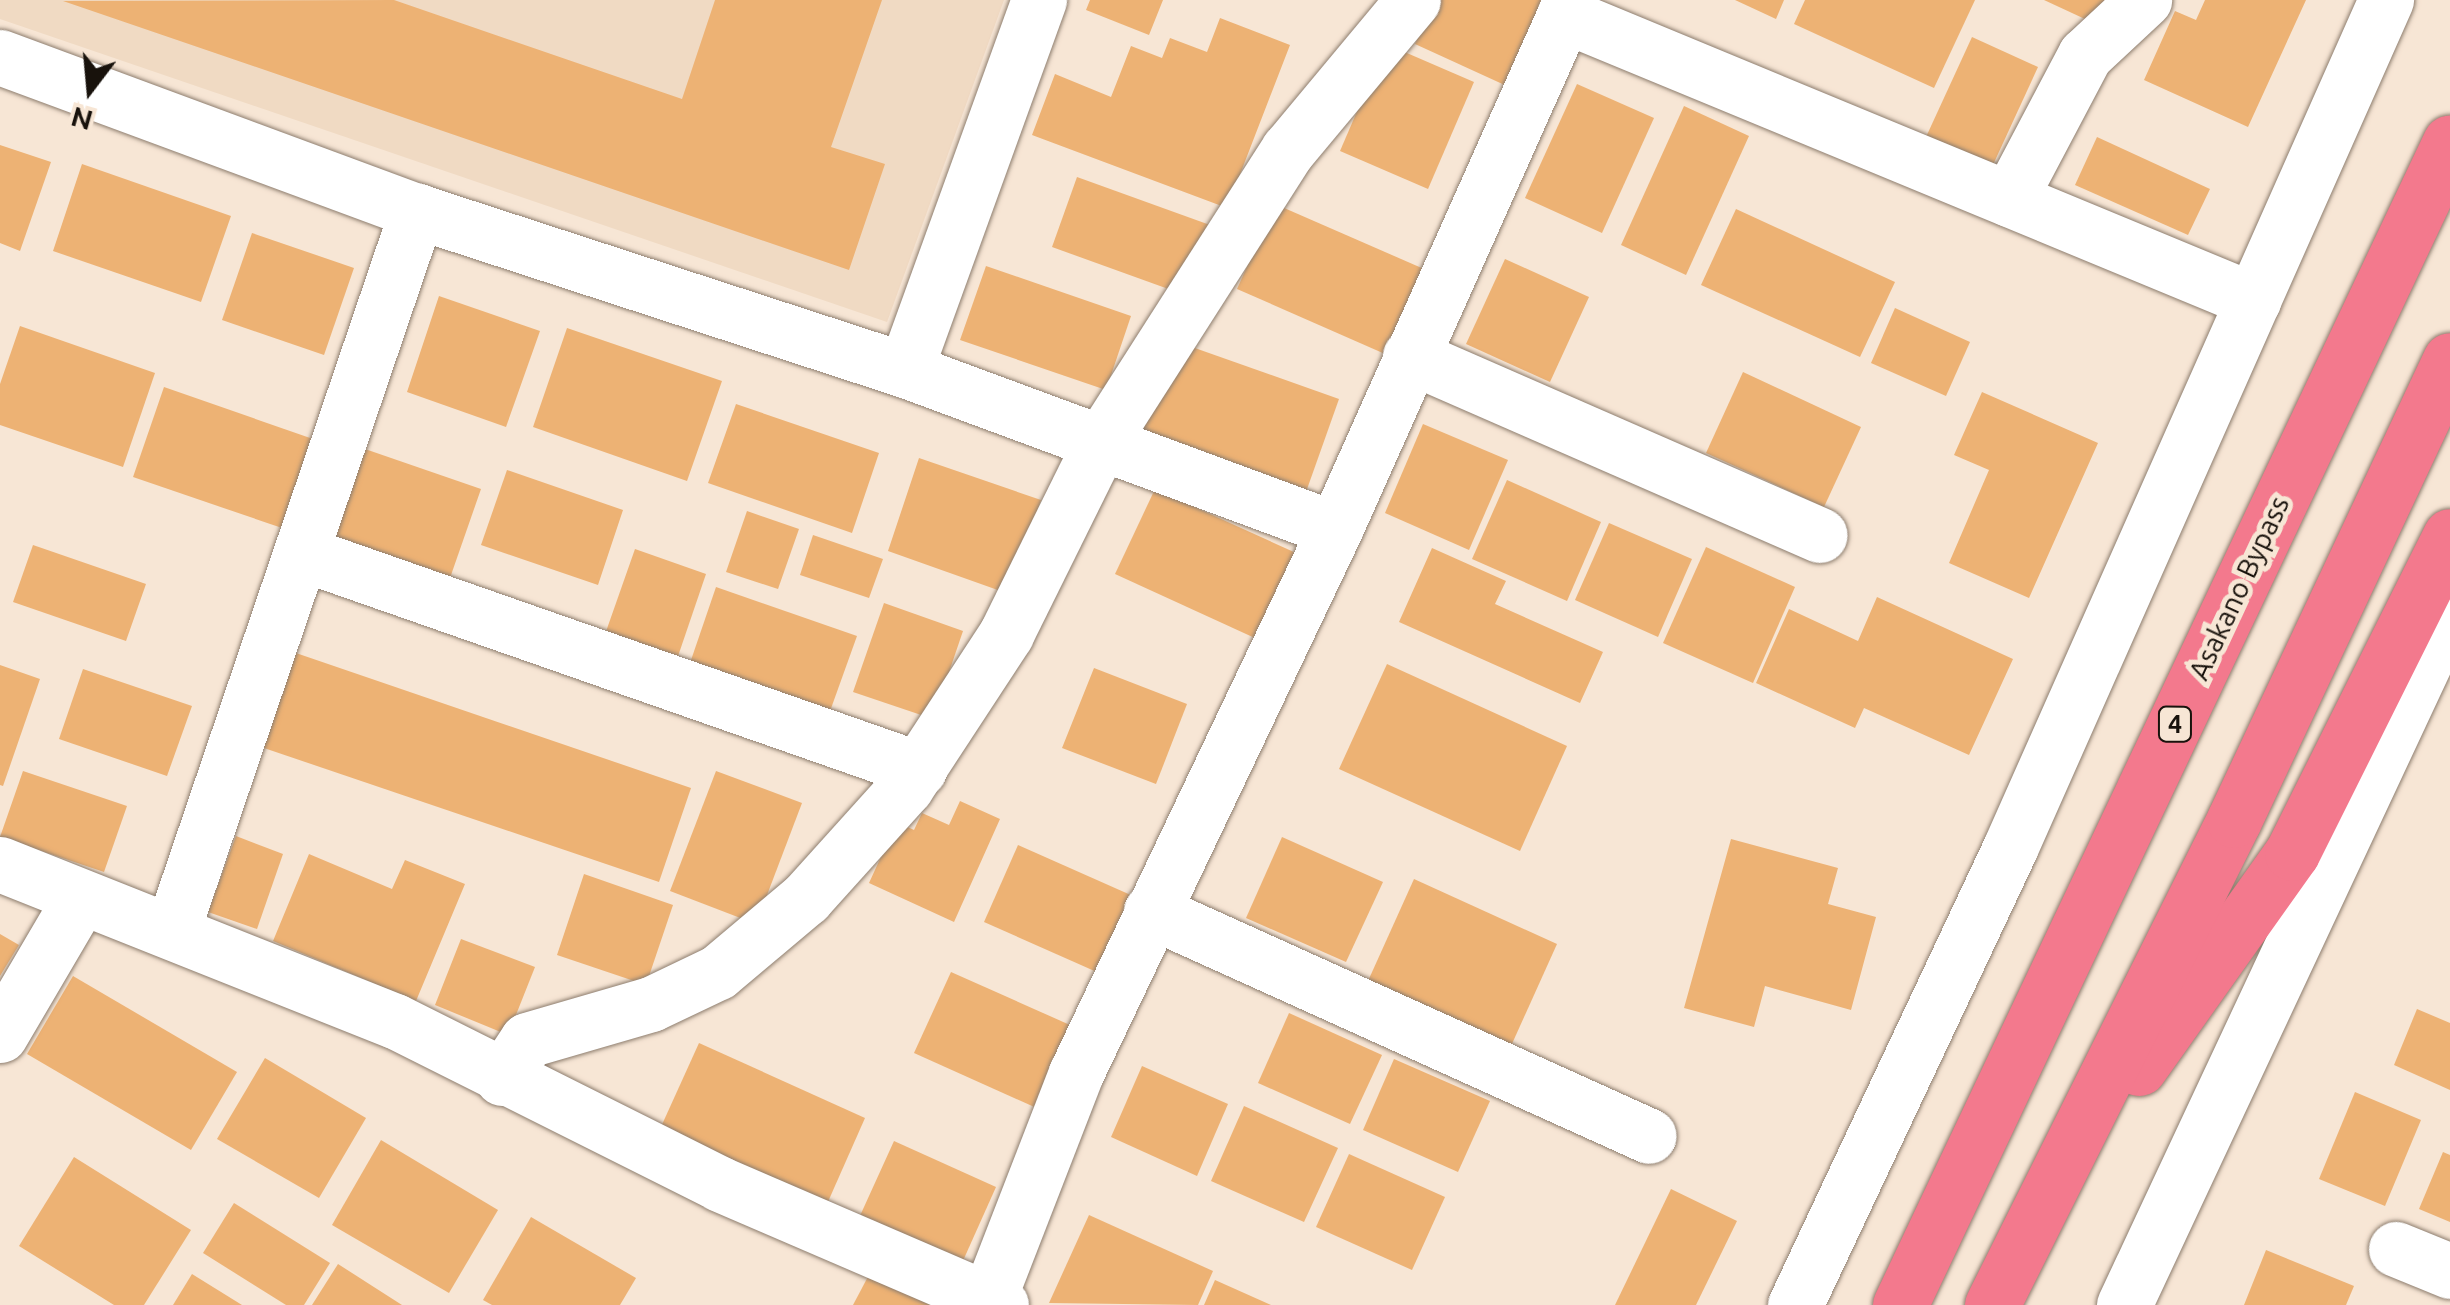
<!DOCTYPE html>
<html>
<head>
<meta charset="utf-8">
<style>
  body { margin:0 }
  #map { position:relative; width:2450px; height:1305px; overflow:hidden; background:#f7e6d5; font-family:Ubuntu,sans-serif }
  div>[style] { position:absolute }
  .built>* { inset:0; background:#f0dac3 }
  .building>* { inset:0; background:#edb274 }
  .roads { filter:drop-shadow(0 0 2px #8d7d6e) drop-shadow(0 0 2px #8d7d6e) }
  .minor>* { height:55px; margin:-27.5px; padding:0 27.5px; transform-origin:27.5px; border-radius:27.5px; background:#fff }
  .highway>* { height:55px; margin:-27.5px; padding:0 27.5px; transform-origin:27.5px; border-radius:27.5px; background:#f3798d }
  span { translate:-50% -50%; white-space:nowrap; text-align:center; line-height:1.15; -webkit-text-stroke:10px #f7e6d5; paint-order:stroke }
  .shield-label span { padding:2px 8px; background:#f7e6d5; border:2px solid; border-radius:8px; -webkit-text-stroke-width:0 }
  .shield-label { font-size:25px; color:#18120c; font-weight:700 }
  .street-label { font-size:28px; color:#18120c }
  .north { position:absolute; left:40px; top:40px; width:100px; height:100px; -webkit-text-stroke:8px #f7e6d5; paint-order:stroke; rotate:196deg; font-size:28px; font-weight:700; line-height:40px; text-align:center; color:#18120c }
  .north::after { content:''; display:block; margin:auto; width:35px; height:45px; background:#18120c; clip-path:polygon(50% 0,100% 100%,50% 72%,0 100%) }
</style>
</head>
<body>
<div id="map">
  <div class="built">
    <i style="clip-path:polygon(0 0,1004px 0,887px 322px,0 19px)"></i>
  </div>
  <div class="building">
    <i style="clip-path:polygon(394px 0,682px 99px,715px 0,882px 0,831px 147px,885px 164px,849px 270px,63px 1px)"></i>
    <i style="clip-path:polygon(1090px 0,1163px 0,1149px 35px,1086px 10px)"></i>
    <i style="clip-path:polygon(1435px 0,1544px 0,1509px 87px,1415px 44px)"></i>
    <i style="clip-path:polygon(1735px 0,1784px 0,1776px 19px)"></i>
    <i style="clip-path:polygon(1805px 0,1975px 0,1934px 88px,1794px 24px)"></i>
    <i style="clip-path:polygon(2044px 0,2112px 0,2100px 26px)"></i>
    <i style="clip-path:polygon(2205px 0,2306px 0,2248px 127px,2144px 80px,2175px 11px,2196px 20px)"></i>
    <i style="clip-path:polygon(1220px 18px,1290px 45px,1227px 208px,1032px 135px,1055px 74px,1111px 97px,1131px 46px,1162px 58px,1170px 38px,1207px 52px)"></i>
    <i style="clip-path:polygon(1972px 37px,2038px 67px,1992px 167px,1926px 137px)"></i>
    <i style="clip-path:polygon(1386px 44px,1474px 82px,1428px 189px,1340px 151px)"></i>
    <i style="clip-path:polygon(1577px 84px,1654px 118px,1602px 233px,1525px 198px)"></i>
    <i style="clip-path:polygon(1684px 106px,1749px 136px,1686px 275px,1621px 245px)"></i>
    <i style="clip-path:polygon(2097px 137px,2210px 189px,2188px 235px,2075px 185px)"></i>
    <i style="clip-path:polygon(0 145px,51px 162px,20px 251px,0 243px)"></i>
    <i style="clip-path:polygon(82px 164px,231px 216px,201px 302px,53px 251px)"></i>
    <i style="clip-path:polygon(1077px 177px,1210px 225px,1185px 295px,1052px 247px)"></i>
    <i style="clip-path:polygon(1275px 204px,1424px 269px,1385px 354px,1237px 289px)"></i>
    <i style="clip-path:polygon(1736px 209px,1895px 282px,1860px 357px,1701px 285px)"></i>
    <i style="clip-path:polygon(252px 233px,354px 268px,324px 355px,222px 320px)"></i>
    <i style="clip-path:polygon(1505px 259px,1589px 297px,1550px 382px,1466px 344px)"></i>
    <i style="clip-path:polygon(986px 266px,1131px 316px,1106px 390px,960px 340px)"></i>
    <i style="clip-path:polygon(439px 296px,540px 331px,506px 427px,407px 392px)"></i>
    <i style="clip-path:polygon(1895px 308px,1970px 342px,1946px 396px,1871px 363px)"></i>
    <i style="clip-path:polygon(20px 326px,155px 373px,123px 467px,0 425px,0 384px)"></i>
    <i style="clip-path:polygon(567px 328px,722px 381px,687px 481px,533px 427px)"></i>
    <i style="clip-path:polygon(1175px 341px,1339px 399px,1306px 492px,1141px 434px)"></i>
    <i style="clip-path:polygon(1743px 372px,1861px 427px,1824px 507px,1706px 453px)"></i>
    <i style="clip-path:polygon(164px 387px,313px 439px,282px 528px,133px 477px)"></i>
    <i style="clip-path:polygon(1982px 392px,2098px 443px,2029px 598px,1949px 563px,1989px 470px,1954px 455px)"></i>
    <i style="clip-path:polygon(736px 404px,879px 453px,852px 533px,708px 483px)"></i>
    <i style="clip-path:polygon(1423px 424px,1508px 460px,1469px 550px,1385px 513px)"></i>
    <i style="clip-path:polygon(365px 449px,481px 489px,450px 578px,334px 538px)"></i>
    <i style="clip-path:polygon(919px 458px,1041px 500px,1009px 594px,888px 551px)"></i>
    <i style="clip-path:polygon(507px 470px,623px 510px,598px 585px,481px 545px)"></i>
    <i style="clip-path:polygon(1507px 480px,1601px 522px,1567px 601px,1472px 559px)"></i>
    <i style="clip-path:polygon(1155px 489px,1296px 553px,1257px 639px,1115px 574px)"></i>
    <i style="clip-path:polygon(747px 511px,799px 529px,778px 589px,726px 572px)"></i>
    <i style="clip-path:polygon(1609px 523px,1692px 559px,1658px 637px,1575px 600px)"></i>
    <i style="clip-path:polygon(813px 535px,883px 559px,869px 598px,800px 575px)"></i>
    <i style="clip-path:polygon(33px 545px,146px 584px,126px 641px,13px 602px)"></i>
    <i style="clip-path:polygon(1706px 547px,1795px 587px,1753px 683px,1663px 643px)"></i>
    <i style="clip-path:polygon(1432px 548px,1506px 581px,1495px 604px,1603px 652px,1580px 703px,1399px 622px)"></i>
    <i style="clip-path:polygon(635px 549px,706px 574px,675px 665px,603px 640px)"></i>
    <i style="clip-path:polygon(716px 587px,857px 636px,829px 714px,689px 666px)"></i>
    <i style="clip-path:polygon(1877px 597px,2013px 659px,1969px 755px,1864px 708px,1855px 728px,1756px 683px,1789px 609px,1858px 641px)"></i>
    <i style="clip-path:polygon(884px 603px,963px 631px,933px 719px,853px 692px)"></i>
    <i style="clip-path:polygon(293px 652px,691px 788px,659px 882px,261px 747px)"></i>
    <i style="clip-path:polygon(1387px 664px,1567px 746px,1520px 851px,1339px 769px)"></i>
    <i style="clip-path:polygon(0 665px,40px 679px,3px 786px,0 785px)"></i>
    <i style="clip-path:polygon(1094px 668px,1187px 704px,1156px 784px,1062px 748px)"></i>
    <i style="clip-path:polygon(83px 669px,192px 706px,167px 776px,59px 739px)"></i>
    <i style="clip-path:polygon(23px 771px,127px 806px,104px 872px,0 837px)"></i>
    <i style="clip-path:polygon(716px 771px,802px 803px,756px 924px,670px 891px)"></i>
    <i style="clip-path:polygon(960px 801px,1000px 819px,954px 922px,869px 883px,897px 822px,914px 830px,922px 813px,949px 825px)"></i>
    <i style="clip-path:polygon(236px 836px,283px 854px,257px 929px,208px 912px)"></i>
    <i style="clip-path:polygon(1282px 837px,1383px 882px,1346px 962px,1246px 918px)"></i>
    <i style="clip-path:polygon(1731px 839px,1838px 868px,1828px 904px,1876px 917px,1851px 1010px,1765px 986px,1754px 1027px,1684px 1008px)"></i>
    <i style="clip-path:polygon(1018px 845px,1133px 896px,1099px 973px,984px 922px)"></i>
    <i style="clip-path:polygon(309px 854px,392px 889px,405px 860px,465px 884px,416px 1001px,273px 941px)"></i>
    <i style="clip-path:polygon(584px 874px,673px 905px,646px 985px,557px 955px)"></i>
    <i style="clip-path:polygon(1414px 879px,1557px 944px,1511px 1046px,1368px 981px)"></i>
    <i style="clip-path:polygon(0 934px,19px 945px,0 976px)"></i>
    <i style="clip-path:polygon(461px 939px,535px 967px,508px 1035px,435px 1005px)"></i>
    <i style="clip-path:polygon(951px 972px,1079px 1029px,1041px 1110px,914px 1053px)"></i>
    <i style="clip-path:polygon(73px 976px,237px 1072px,191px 1150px,27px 1054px)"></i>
    <i style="clip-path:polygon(2417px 1009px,2450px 1023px,2450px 1090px,2394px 1065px)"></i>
    <i style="clip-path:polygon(1289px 1013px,1382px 1055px,1350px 1124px,1258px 1083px)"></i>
    <i style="clip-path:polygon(699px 1043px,865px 1118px,827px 1204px,660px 1129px)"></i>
    <i style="clip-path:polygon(265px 1058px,366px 1118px,319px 1198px,217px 1139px)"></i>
    <i style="clip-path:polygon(1394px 1059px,1490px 1101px,1458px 1172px,1363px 1130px)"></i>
    <i style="clip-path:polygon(1142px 1066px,1228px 1104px,1197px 1176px,1111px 1137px)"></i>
    <i style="clip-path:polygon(2355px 1092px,2421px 1120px,2385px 1206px,2319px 1179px)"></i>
    <i style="clip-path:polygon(1244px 1106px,1338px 1148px,1304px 1222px,1211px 1181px)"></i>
    <i style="clip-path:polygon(381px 1140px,498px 1210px,449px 1293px,332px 1225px)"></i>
    <i style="clip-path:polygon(894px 1141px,996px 1187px,962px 1263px,859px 1218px)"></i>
    <i style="clip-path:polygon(2443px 1152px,2450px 1155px,2450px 1222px,2419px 1209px)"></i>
    <i style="clip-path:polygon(1349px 1154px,1445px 1197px,1412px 1270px,1316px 1227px)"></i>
    <i style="clip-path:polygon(74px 1157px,191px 1230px,144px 1305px,114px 1305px,19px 1246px)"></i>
    <i style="clip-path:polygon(1671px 1189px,1737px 1221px,1696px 1305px,1615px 1305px)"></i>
    <i style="clip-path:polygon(234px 1203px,330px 1263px,304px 1305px,286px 1305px,203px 1253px)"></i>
    <i style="clip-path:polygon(1089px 1215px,1213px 1271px,1198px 1305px,1049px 1303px)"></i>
    <i style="clip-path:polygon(531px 1217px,636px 1278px,620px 1305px,492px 1305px,483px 1300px)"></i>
    <i style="clip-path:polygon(2266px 1250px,2354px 1286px,2346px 1305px,2244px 1305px)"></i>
    <i style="clip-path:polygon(338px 1264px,402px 1305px,312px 1305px)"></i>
    <i style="clip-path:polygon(871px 1271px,936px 1305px,853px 1305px)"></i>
    <i style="clip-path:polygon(192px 1274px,242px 1305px,173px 1305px)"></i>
    <i style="clip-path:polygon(1215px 1280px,1271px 1305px,1204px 1305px)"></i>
  </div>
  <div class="roads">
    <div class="minor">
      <i style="left:1564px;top:15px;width:746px;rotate:22.47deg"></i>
      <i style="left:0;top:57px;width:445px;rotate:20.3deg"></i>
      <i style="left:417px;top:211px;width:513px;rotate:18.05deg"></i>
      <i style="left:905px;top:370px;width:458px;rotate:20.3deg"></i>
      <i style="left:2009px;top:199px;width:163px;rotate:-62.2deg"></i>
      <i style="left:2085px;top:55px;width:81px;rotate:-43deg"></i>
      <i style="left:1410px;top:356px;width:447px;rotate:23.6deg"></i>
      <i style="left:905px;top:370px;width:394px;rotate:-70.1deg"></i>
      <i style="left:301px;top:553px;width:655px;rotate:19.27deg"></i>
      <i style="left:0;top:864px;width:425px;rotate:21.7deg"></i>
      <i style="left:395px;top:1021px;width:364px;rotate:26.6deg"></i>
      <i style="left:720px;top:1184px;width:306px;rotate:23.3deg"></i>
      <i style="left:1151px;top:911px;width:546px;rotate:24.31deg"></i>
      <i style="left:172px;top:931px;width:761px;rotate:-71.21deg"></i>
      <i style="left:0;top:1035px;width:160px;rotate:-59.6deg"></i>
      <i style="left:502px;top:1078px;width:45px;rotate:-56.7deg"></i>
      <i style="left:527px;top:1040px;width:129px;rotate:-16.2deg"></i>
      <i style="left:651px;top:1004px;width:74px;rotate:-25.5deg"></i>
      <i style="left:718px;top:972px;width:115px;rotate:-40.1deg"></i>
      <i style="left:806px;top:898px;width:149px;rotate:-48deg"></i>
      <i style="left:906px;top:787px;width:183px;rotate:-56.8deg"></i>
      <i style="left:1006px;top:634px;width:214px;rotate:-63.7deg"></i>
      <i style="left:1101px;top:442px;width:347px;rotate:-57.4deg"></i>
      <i style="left:1288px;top:150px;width:195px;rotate:-50.2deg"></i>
      <i style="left:2396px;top:1249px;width:58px;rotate:22.2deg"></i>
      <i style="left:986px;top:1305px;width:249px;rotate:-68.8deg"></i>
      <i style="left:1076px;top:1073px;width:603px;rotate:-64.54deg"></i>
      <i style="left:1335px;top:529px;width:579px;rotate:-65.96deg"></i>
      <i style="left:1795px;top:1305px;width:505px;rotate:-64.8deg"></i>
      <i style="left:2010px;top:848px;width:928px;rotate:-66.09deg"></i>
      <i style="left:2124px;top:1305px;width:769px;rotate:-64.93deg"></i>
    </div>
    <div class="highway">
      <i style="left:2139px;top:1068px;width:264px;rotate:-54.6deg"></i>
      <i style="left:2292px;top:853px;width:354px;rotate:-63.5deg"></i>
      <i style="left:1900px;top:1305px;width:1286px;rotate:-64.69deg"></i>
      <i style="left:1992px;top:1305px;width:542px;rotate:-63.48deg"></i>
      <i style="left:2234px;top:820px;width:508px;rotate:-64.85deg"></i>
    </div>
  </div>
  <div class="shield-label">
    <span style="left:2175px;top:724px">4</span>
  </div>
  <div class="street-label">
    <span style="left:2239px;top:588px;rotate:-65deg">Asakano Bypass</span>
  </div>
  <div class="north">N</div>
</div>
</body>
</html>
